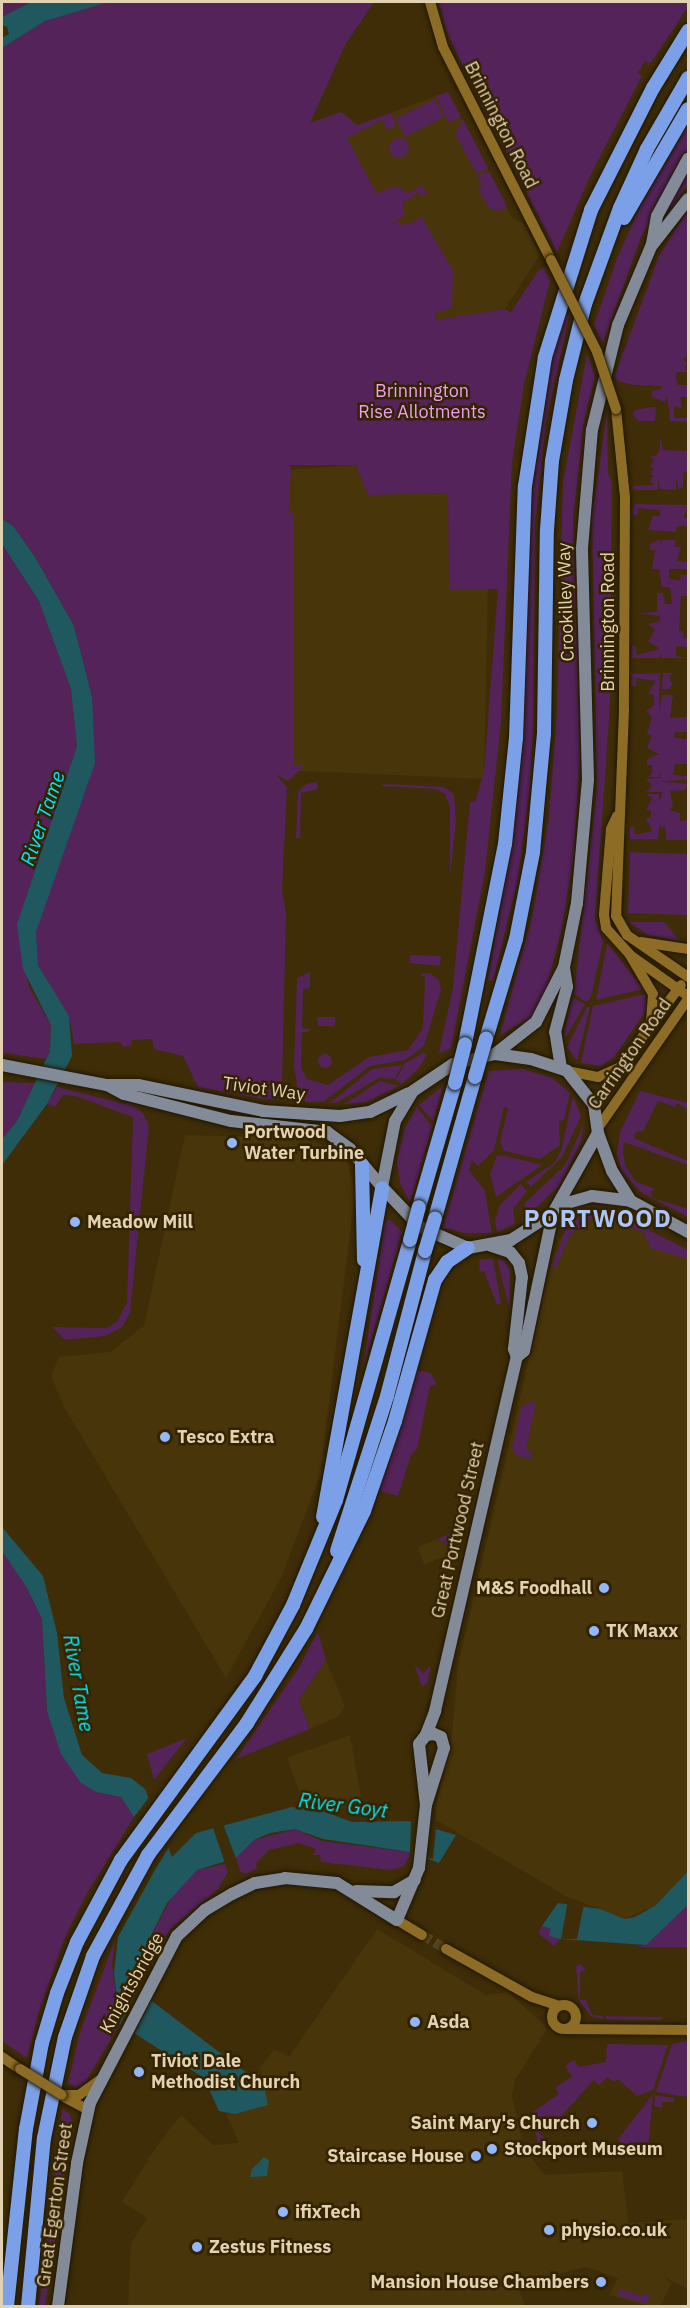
<!DOCTYPE html>
<html>
<head>
<meta charset="utf-8">
<style>
  body { margin:0 }
  #map { position:relative; width:690px; height:2308px; overflow:hidden; background:#3e2d07; font-family:"IBM Plex Sans",sans-serif }
  div>[style] { position:absolute }
  .built>* { inset:0; background:#483509 }
  .green>* { inset:0; background:#54235a }
  .round { border-radius:50% }
  .water>* { inset:0; background:#1f595f }
  .pier>* { inset:0; background:#3e2d07 }
  .secondary-tunnel>* { height:10px; margin-top:-5px; transform-origin:0; background:repeating-linear-gradient(90deg,#574620 0 10px,transparent 0 15px) }
  .roads { filter:drop-shadow(0 0 2px #211702) drop-shadow(0 0 2px #211702) }
  .secondary>* { height:10px; margin:-5px; padding:0 5px; transform-origin:5px; border-radius:5px; background:#8d6c25 }
  .secondary>.ring { margin:-5px; padding:0; box-sizing:content-box; background:none; border:10px solid #8d6c25; border-radius:50% }
  .primary>* { height:12px; margin:-6px; padding:0 6px; transform-origin:6px; border-radius:6px; background:#838b99 }
  .highway>* { height:14px; margin:-7px; padding:0 7px; transform-origin:7px; border-radius:7px; background:#7ca0e7 }
  .bridges { filter:drop-shadow(0 0 2px #211702) drop-shadow(0 0 2px #211702) }
  .secondary-bridge>* { height:10px; margin:-5px; padding:0 5px; transform-origin:5px; border-radius:5px; background:#8d6c25 }
  .highway-bridge>* { height:14px; margin:-7px; padding:0 7px; transform-origin:7px; border-radius:7px; background:#7ca0e7 }
  .dots>* { width:16px; height:16px; translate:-50% -50%; box-sizing:border-box; border:3px solid #342300; border-radius:50% }
  span { translate:-50% -50%; white-space:nowrap; text-align:center; line-height:1.15; -webkit-text-stroke:5px #342300; paint-order:stroke }
  .street-label { font-size:18px; color:#e3d2b1 }
  .park-label { font-size:18px; color:#eb9ef4 }
  .poi-label { font-size:18px; color:#e3d2b1; font-weight:700 }
  .left { translate:0 -50%; text-align:left }
  .right { translate:-100% -50%; text-align:right }
  .water-label { font-size:20px; color:#00e7f7; font-style:italic }
  .district-label { font-size:24px; color:#abc6fa; font-weight:700; letter-spacing:1.5px }
  .frame { position:absolute; inset:0; border:3px solid #e3d2b1; pointer-events:none }
</style>
</head>
<body>
<div id="map">
  <div class="built">
    <i style="clip-path:polygon(448px 92px,512px 218px,523px 223px,539px 256px,505px 309px,330px 337px,341px 112px,357px 125px)"></i>
    <i style="clip-path:polygon(356px 465px,368px 495px,448px 493px,449px 589px,488px 589px,484px 779px,280px 770px,287px 470px)"></i>
    <i style="clip-path:polygon(185px 1135px,308px 1138px,347px 1159px,355px 1193px,320px 1475px,282px 1576px,226px 1678px,64px 1407px,51px 1376px,59px 1357px,110px 1352px,144px 1326px)"></i>
    <i style="clip-path:polygon(604px 1209px,688px 1250px,688px 1871px,656px 1905px,625px 1919px,566px 1896px,436px 1820px,436px 1807px,452px 1734px,458px 1664px,553px 1256px,561px 1237px,580px 1216px)"></i>
    <i style="clip-path:polygon(437px 1539px,458px 1552px,456px 1558px,440px 1558px,424px 1565px,418px 1547px)"></i>
    <i style="clip-path:polygon(326px 1660px,345px 1706px,337px 1717px,310px 1729px,299px 1700px)"></i>
    <i style="clip-path:polygon(350px 1735px,363px 1807px,340px 1808px,302px 1800px,287px 1758px)"></i>
    <i style="clip-path:polygon(377px 1929px,486px 1995px,508px 1992px,544px 2025px,547px 2029px,515px 2080px,512px 2096px,524px 2150px,545px 2175px,622px 2171px,628px 2223px,688px 2219px,688px 2289px,662px 2276px,672px 2283px,660px 2306px,648px 2306px,609px 2295px,618px 2278px,587px 2267px,534px 2279px,519px 2290px,525px 2306px,128px 2306px,131px 2243px,147px 2218px,122px 2202px,156px 2147px,181px 2115px,213px 2145px,239px 2143px,226px 2114px,267px 2105px,260px 2068px,274px 2049px,289px 2057px)"></i>
  </div>
  <div class="green">
    <i style="clip-path:polygon(2px 2px,31px 2px,2px 17px)"></i>
    <i style="clip-path:polygon(109px 2px,374px 2px,345px 45px,310px 123px,341px 112px,357px 125px,391px 113px,396px 123px,393px 128px,387px 129px,382px 120px,347px 138px,376px 193px,396px 186px,408px 193px,422px 185px,427px 194px,423px 197px,419px 192px,403px 202px,404px 216px,388px 225px,399px 221px,401px 225px,410px 223px,422px 217px,453px 271px,452px 308px,435px 313px,435px 320px,505px 309px,511px 312px,538px 271px,544px 268px,550px 281px,524px 384px,512px 463px,501px 721px,485px 872px,451px 1048px,439px 1053px,453px 987px,470px 802px,475px 802px,484px 772px,498px 589px,449px 589px,448px 493px,368px 495px,356px 465px,286px 465px,291px 467px,289px 514px,293px 514px,293px 765px,305px 765px,288px 781px,276px 774px,287px 788px,282px 891px,286px 913px,282px 1086px,285px 1099px,264px 1099px,198px 1087px,183px 1056px,154px 1049px,152px 1039px,132px 1040px,131px 1046px,123px 1047px,120px 1042px,74px 1044px,69px 1016px,38px 965px,36px 932px,92px 697px,74px 626px,35px 557px,13px 526px,2px 519px,2px 48px,45px 21px)"></i>
    <i style="clip-path:polygon(439px 2px,688px 2px,688px 7px,650px 64px,645px 61px,638px 73px,642px 76px,592px 172px,557px 252px,470px 81px,447px 32px)"></i>
    <i style="clip-path:polygon(448px 92px,461px 117px,449px 123px,436px 96px)"></i>
    <i style="clip-path:polygon(435px 99px,444px 117px,405px 137px,396px 118px)"></i>
    <i style="clip-path:polygon(463px 119px,488px 168px,477px 174px,455px 134px)"></i>
    <i style="clip-path:polygon(688px 124px,688px 149px,641px 237px,603px 343px,594px 325px,618px 256px,640px 207px)"></i>
    <i class="round" style="left:389px;top:138px;width:20px;height:20px"></i>
    <i style="clip-path:polygon(688px 169px,688px 184px,666px 215px,665px 214px)"></i>
    <i style="clip-path:polygon(489px 171px,505px 202px,507px 208px,497px 211px,489px 208px,478px 189px,482px 187px,477px 177px)"></i>
    <i style="clip-path:polygon(688px 210px,688px 355px,683px 360px,688px 362px,685px 368px,688px 372px,677px 372px,676px 378px,678px 385px,688px 385px,688px 397px,680px 397px,682px 408px,674px 406px,674px 413px,675px 418px,688px 418px,688px 422px,670px 421px,667px 394px,665px 402px,652px 397px,652px 391px,661px 389px,661px 386px,634px 385px,617px 381px,615px 375px,659px 256px)"></i>
    <i style="clip-path:polygon(564px 308px,569px 317px,546px 421px,535px 525px,533px 732px,529px 793px,518px 878px,493px 981px,488px 980px,509px 858px,522px 728px,532px 494px,546px 379px)"></i>
    <i style="clip-path:polygon(587px 354px,595px 376px,584px 420px,573px 519px,580px 748px,574px 853px,562px 927px,545px 993px,528px 1023px,525px 1020px,500px 1035px,532px 918px,549px 817px,557px 712px,563px 482px)"></i>
    <i style="clip-path:polygon(652px 407px,656px 407px,655px 421px,639px 421px,633px 415px,634px 410px)"></i>
    <i style="clip-path:polygon(607px 413px,608px 473px,612px 482px,610px 705px,595px 919px,603px 942px,591px 997px,586px 1002px,574px 994px,597px 788px,592px 517px)"></i>
    <i style="clip-path:polygon(660px 437px,663px 450px,688px 451px,688px 472px,684px 472px,683px 486px,679px 490px,676px 479px,676px 490px,660px 489px,658px 478px,658px 490px,633px 490px,633px 486px,654px 485px,650px 481px,654px 475px,650px 475px,654px 468px,650px 467px,654px 460px,650px 456px,656px 456px,660px 449px)"></i>
    <i style="clip-path:polygon(634px 504px,688px 505px,683px 518px,688px 518px,688px 526px,677px 526px,676px 532px,648px 530px,653px 516px,660px 516px,660px 510px,638px 508px,637px 515px,633px 515px)"></i>
    <i style="clip-path:polygon(evenodd,660px 539px,661px 546px,662px 540px,675px 540px,675px 547px,681px 547px,677px 561px,688px 562px,688px 596px,681px 596px,679px 631px,683px 631px,684px 638px,688px 638px,688px 647px,676px 646px,676px 656px,688px 658px,662px 658px,661px 654px,659px 658px,631px 658px,632px 646px,636px 646px,636px 655px,660px 649px,648px 641px,655px 630px,648px 624px,660px 621px,660px 616px,636px 613px,657px 612px,657px 593px,663px 593px,665px 604px,672px 604px,670px 587px,662px 587px,659px 569px,652px 569px,655px 550px,650px 550px,650px 544px,660px 539px,669px 569px,687px 569px,688px 575px,681px 575px,680px 580px,669px 579px,669px 569px)"></i>
    <i style="clip-path:polygon(2px 544px,39px 601px,71px 689px,77px 746px,17px 924px,29px 987px,51px 1025px,50px 1051px,46px 1059px,2px 1053px)"></i>
    <i style="clip-path:polygon(660px 673px,659px 711px,662px 695px,673px 695px,670px 718px,688px 717px,688px 732px,675px 732px,674px 738px,688px 739px,688px 764px,675px 764px,673px 775px,688px 776px,688px 780px,660px 781px,688px 784px,685px 790px,670px 791px,673px 806px,669px 810px,680px 813px,680px 821px,688px 820px,687px 840px,666px 840px,666px 828px,660px 827px,660px 821px,658px 839px,630px 839px,630px 827px,634px 827px,635px 835px,652px 831px,646px 818px,651px 818px,651px 811px,646px 810px,652px 798px,646px 794px,659px 794px,659px 801px,662px 796px,662px 792px,646px 792px,652px 786px,646px 779px,660px 778px,661px 769px,659px 777px,647px 777px,652px 774px,652px 765px,647px 765px,647px 759px,659px 754px,647px 748px,652px 735px,647px 734px,652px 716px,646px 711px,654px 705px,654px 695px,648px 693px,656px 681px,636px 678px,636px 686px,631px 686px,631px 674px)"></i>
    <i style="clip-path:polygon(663px 673px,674px 673px,670px 676px,670px 682px,673px 682px,670px 689px,662px 689px)"></i>
    <i style="clip-path:polygon(317px 782px,318px 789px,301px 793px,300px 838px,296px 838px,298px 792px,306px 784px)"></i>
    <i style="clip-path:polygon(384px 784px,444px 787px,454px 794px,456px 822px,450px 875px,450px 807px,445px 794px,435px 789px,380px 786px)"></i>
    <i style="clip-path:polygon(630px 852px,688px 854px,688px 915px,628px 913px)"></i>
    <i style="clip-path:polygon(629px 922px,664px 922px,680px 941px,648px 935px)"></i>
    <i style="clip-path:polygon(607px 944px,608px 944px,643px 989px,596px 1000px)"></i>
    <i style="clip-path:polygon(410px 955px,441px 956px,440px 966px,410px 963px)"></i>
    <i style="clip-path:polygon(310px 972px,310px 988px,303px 989px,302px 1028px,310px 1029px,309px 1032px,302px 1032px,301px 1068px,307px 1079px,328px 1085px,369px 1057px,408px 1050px,423px 1028px,425px 977px,419px 974px,430px 973px,439px 980px,441px 990px,424px 1046px,405px 1060px,370px 1066px,323px 1102px,306px 1102px,298px 1092px,294px 1066px,297px 978px)"></i>
    <i style="clip-path:polygon(645px 994px,646px 1011px,614px 1057px,601px 1066px,581px 1063px,593px 1006px)"></i>
    <i style="clip-path:polygon(573px 998px,585px 1004px,564px 1040px,565px 1031px)"></i>
    <i style="clip-path:polygon(587px 1007px,590px 1007px,577px 1061px,567px 1047px)"></i>
    <i style="clip-path:polygon(317px 1017px,335px 1017px,335px 1026px,318px 1026px)"></i>
    <i style="clip-path:polygon(423px 1053px,427px 1055px,418px 1069px,402px 1084px,396px 1080px,404px 1064px)"></i>
    <i class="round" style="left:318px;top:1054px;width:14px;height:14px"></i>
    <i style="clip-path:polygon(402px 1065px,395px 1079px,379px 1078px,336px 1103px,330px 1103px,372px 1069px)"></i>
    <i style="clip-path:polygon(523px 1069px,552px 1078px,570px 1093px,564px 1120px,559px 1121px,560px 1145px,540px 1159px,504px 1151px,500px 1142px,508px 1108px,504px 1107px,494px 1150px,478px 1166px,472px 1160px,469px 1170px,485px 1191px,492px 1233px,465px 1233px,443px 1228px,489px 1071px)"></i>
    <i style="clip-path:polygon(380px 1081px,399px 1086px,366px 1102px,344px 1104px)"></i>
    <i style="clip-path:polygon(2px 1082px,35px 1083px,17px 1121px,2px 1139px)"></i>
    <i style="clip-path:polygon(443px 1086px,433px 1121px,419px 1105px)"></i>
    <i style="clip-path:polygon(57px 1087px,133px 1106px,143px 1113px,149px 1126px,130px 1313px,122px 1327px,105px 1336px,65px 1340px,52px 1327px,106px 1328px,117px 1322px,127px 1302px,133px 1117px,75px 1096px,63px 1095px,55px 1107px,47px 1104px)"></i>
    <i style="clip-path:polygon(640px 1091px,688px 1103px,688px 1110px,677px 1103px,675px 1107px,658px 1101px,643px 1131px,636px 1132px,634px 1138px,688px 1161px,688px 1165px,624px 1142px,623px 1152px,625px 1165px,636px 1182px,656px 1189px,650px 1192px,653px 1198px,688px 1209px,688px 1217px,639px 1191px,621px 1169px,617px 1154px,620px 1132px)"></i>
    <i style="clip-path:polygon(573px 1096px,581px 1116px,562px 1157px,531px 1187px,526px 1182px,554px 1163px,561px 1151px)"></i>
    <i style="clip-path:polygon(417px 1107px,432px 1126px,410px 1203px,400px 1183px,397px 1161px,405px 1128px)"></i>
    <i style="clip-path:polygon(584px 1124px,581px 1141px,559px 1186px,522px 1221px,525px 1203px,565px 1165px)"></i>
    <i style="clip-path:polygon(497px 1155px,506px 1156px,542px 1165px,496px 1197px,490px 1174px)"></i>
    <i style="clip-path:polygon(521px 1184px,527px 1191px,513px 1209px,515px 1224px,497px 1232px,495px 1220px,500px 1205px)"></i>
    <i style="clip-path:polygon(595px 1209px,613px 1212px,688px 1250px,688px 1259px,649px 1248px,650px 1241px,644px 1240px,647px 1234px,600px 1216px,597px 1223px,594px 1217px,570px 1235px,556px 1268px,551px 1268px,565px 1231px,580px 1216px)"></i>
    <i style="clip-path:polygon(389px 1219px,402px 1232px,363px 1368px,385px 1224px)"></i>
    <i style="clip-path:polygon(479px 1259px,493px 1259px,501px 1303px,497px 1305px,484px 1271px,480px 1272px)"></i>
    <i style="clip-path:polygon(497px 1259px,504px 1261px,510px 1270px,510px 1311px)"></i>
    <i style="clip-path:polygon(415px 1370px,431px 1373px,437px 1385px,430px 1386px,417px 1449px,411px 1455px,398px 1496px,379px 1491px)"></i>
    <i style="clip-path:polygon(530px 1402px,536px 1403px,526px 1450px,532px 1452px,531px 1459px,517px 1456px,512px 1449px,521px 1407px)"></i>
    <i style="clip-path:polygon(457px 1531px,462px 1536px,458px 1552px,459px 1545px,453px 1541px,449px 1545px,437px 1539px)"></i>
    <i style="clip-path:polygon(2px 1551px,27px 1588px,42px 1619px,47px 1711px,96px 1792px,121px 1797px,134px 1817px,86px 1895px,64px 1939px,39px 2011px,27px 2058px,2px 2041px)"></i>
    <i style="clip-path:polygon(318px 1632px,326px 1660px,299px 1700px,310px 1729px,236px 1759px,298px 1669px)"></i>
    <i style="clip-path:polygon(414px 1664px,423px 1673px,431px 1666px,427px 1684px,422px 1686px)"></i>
    <i style="clip-path:polygon(187px 1738px,154px 1780px,147px 1754px)"></i>
    <i style="clip-path:polygon(295px 1829px,322px 1841px,410px 1852px,410px 1855px,404px 1866px,391px 1870px,321px 1862px,320px 1855px,313px 1855px,316px 1849px,299px 1843px,269px 1850px,256px 1863px,257px 1869px,244px 1874px,240px 1871px,236px 1858px,254px 1840px)"></i>
    <i style="clip-path:polygon(225px 1864px,228px 1872px,218px 1889px,171px 1928px,143px 1977px,140px 1958px,172px 1896px,197px 1870px)"></i>
    <i style="clip-path:polygon(688px 1905px,688px 1947px,635px 1947px,646px 1945px)"></i>
    <i style="clip-path:polygon(542px 1926px,551px 1929px,550px 1936px,560px 1939px,554px 1946px,538px 1933px)"></i>
    <i style="clip-path:polygon(115px 1940px,112px 1964px,120px 2024px,86px 2081px,75px 2087px,68px 2083px,80px 2032px)"></i>
    <i style="clip-path:polygon(581px 1964px,586px 1971px,580px 1972px,580px 2000px,586px 2000px,592px 2015px,603px 2016px,603px 2019px,591px 2016px,580px 2002px,578px 1993px,576px 1966px)"></i>
    <i style="clip-path:polygon(606px 2016px,662px 2017px,661px 2020px,630px 2020px,606px 2019px)"></i>
    <i style="clip-path:polygon(688px 2041px,688px 2097px,656px 2092px,672px 2044px)"></i>
    <i style="clip-path:polygon(607px 2044px,668px 2045px,653px 2090px,637px 2096px,618px 2079px,614px 2082px,607px 2077px,600px 2085px,594px 2080px,554px 2124px,551px 2121px,539px 2133px,549px 2142px,540px 2152px,531px 2113px,559px 2094px,555px 2088px,572px 2076px,565px 2066px,569px 2063px,575px 2060px,578px 2067px,606px 2062px)"></i>
    <i style="clip-path:polygon(653px 2094px,648px 2149px,626px 2152px,618px 2139px)"></i>
    <i style="clip-path:polygon(655px 2095px,674px 2098px,674px 2102px,662px 2102px,662px 2108px,654px 2106px)"></i>
    <i style="clip-path:polygon(62px 2109px,70px 2114px,72px 2122px,45px 2306px,39px 2306px)"></i>
    <i style="clip-path:polygon(619px 2289px,643px 2296px,645px 2293px,650px 2296px,646px 2304px,617px 2295px)"></i>
  </div>
  <div class="water">
    <i style="clip-path:polygon(31px 2px,109px 2px,45px 21px,2px 48px,2px 38px,9px 34px,7px 27px,2px 25px,2px 17px)"></i>
    <i style="clip-path:polygon(2px 519px,13px 526px,35px 557px,74px 626px,92px 697px,95px 763px,36px 932px,38px 965px,69px 1016px,72px 1056px,47px 1104px,2px 1165px,2px 1139px,17px 1121px,50px 1051px,51px 1025px,23px 969px,17px 924px,77px 746px,71px 689px,39px 601px,2px 544px)"></i>
    <i style="clip-path:polygon(2px 1527px,43px 1576px,57px 1633px,64px 1698px,82px 1755px,102px 1773px,131px 1778px,145px 1789px,172px 1857px,196px 1833px,292px 1807px,325px 1812px,352px 1822px,408px 1821px,456px 1835px,439px 1863px,410px 1852px,323px 1839px,295px 1829px,270px 1833px,254px 1840px,236px 1858px,197px 1870px,167px 1903px,140px 1958px,141px 1972px,153px 2002px,264px 2086px,268px 2105px,235px 2114px,219px 2111px,204px 2078px,120px 2024px,114px 1973px,118px 1937px,155px 1870px,134px 1817px,121px 1797px,96px 1792px,81px 1783px,61px 1754px,47px 1711px,42px 1619px,27px 1588px,2px 1551px)"></i>
    <i style="clip-path:polygon(688px 1871px,688px 1905px,646px 1945px,560px 1939px,549px 1936px,551px 1929px,542px 1926px,558px 1903px,600px 1909px,625px 1919px,635px 1917px,656px 1905px)"></i>
    <i style="clip-path:polygon(264px 2157px,269px 2160px,267px 2176px,250px 2177px,252px 2169px)"></i>
  </div>
  <div class="pier">
    <i style="clip-path:polygon(150px 1796px,169px 1847px,155px 1870px,134px 1817px)"></i>
    <i style="clip-path:polygon(411px 1822px,436px 1827px,433px 1859px,410px 1852px)"></i>
    <i style="clip-path:polygon(223px 1824px,237px 1861px,226px 1866px,213px 1828px)"></i>
    <i style="clip-path:polygon(568px 1901px,584px 1904px,577px 1939px,561px 1939px)"></i>
    <i style="clip-path:polygon(145px 1973px,152px 1998px,132px 2038px,119px 2027px)"></i>
  </div>
  <div class="secondary-tunnel">
    <i style="left:422px;top:1935px;width:28px;rotate:30deg"></i>
  </div>
  <div class="roads">
    <div class="secondary">
      <i style="left:430px;top:2px;width:47px;rotate:73.9deg"></i>
      <i style="left:443px;top:47px;width:239px;rotate:63.1deg"></i>
      <i style="left:616px;top:409px;width:88px;rotate:84.2deg"></i>
      <i style="left:625px;top:497px;width:213px;rotate:90.3deg"></i>
      <i style="left:624px;top:710px;width:206px;rotate:92.2deg"></i>
      <i style="left:616px;top:916px;width:22px;rotate:60deg"></i>
      <i style="left:627px;top:935px;width:74px;rotate:34.5deg"></i>
      <i style="left:617px;top:816px;width:14px;rotate:115deg"></i>
      <i style="left:611px;top:829px;width:86px;rotate:94.7deg"></i>
      <i style="left:604px;top:915px;width:13px;rotate:81deg"></i>
      <i style="left:606px;top:928px;width:36px;rotate:48deg"></i>
      <i style="left:630px;top:955px;width:71px;rotate:35.3deg"></i>
      <i style="left:641px;top:942px;width:48px;rotate:8.5deg"></i>
      <i style="left:630px;top:955px;width:45px;rotate:59.5deg"></i>
      <i style="left:653px;top:994px;width:29px;rotate:94deg"></i>
      <i style="left:567px;top:1071px;width:32px;rotate:11deg"></i>
      <i style="left:598px;top:1077px;width:24px;rotate:-24deg"></i>
      <i style="left:620px;top:1067px;width:102px;rotate:-53.4deg"></i>
      <i style="left:598px;top:1128px;width:157px;rotate:-55.1deg"></i>
      <i style="left:397px;top:1920px;width:29px;rotate:31deg"></i>
      <i style="left:446px;top:1949px;width:98px;rotate:29.2deg"></i>
      <i style="left:532px;top:1997px;width:28px;rotate:18deg"></i>
      <i class="ring" style="left:552px;top:2005px;width:14px;height:14px"></i>
      <i style="left:567px;top:2029px;width:121px;rotate:0.5deg"></i>
      <i style="left:2px;top:2057px;width:22px;rotate:34deg"></i>
      <i style="left:62px;top:2095px;width:17px"></i>
      <i style="left:79px;top:2095px;width:26px;rotate:-36deg"></i>
      <i style="left:64px;top:2097px;width:27px;rotate:28deg"></i>
    </div>
    <div class="primary">
      <i style="left:653px;top:244px;width:57px;rotate:-52.1deg"></i>
      <i style="left:495px;top:1054px;width:52px;rotate:-38deg"></i>
      <i style="left:536px;top:1022px;width:62px;rotate:-63deg"></i>
      <i style="left:564px;top:967px;width:65px;rotate:-78.5deg"></i>
      <i style="left:577px;top:903px;width:124px;rotate:-84.9deg"></i>
      <i style="left:588px;top:779px;width:231px;rotate:-91.5deg"></i>
      <i style="left:582px;top:548px;width:118px;rotate:-85.2deg"></i>
      <i style="left:592px;top:430px;width:108px;rotate:-76.1deg"></i>
      <i style="left:618px;top:325px;width:88px;rotate:-67.2deg"></i>
      <i style="left:652px;top:244px;width:28px;rotate:-80deg"></i>
      <i style="left:657px;top:216px;width:65px;rotate:-61.5deg"></i>
      <i style="left:495px;top:1054px;width:36px;rotate:8deg"></i>
      <i style="left:531px;top:1059px;width:38px;rotate:18deg"></i>
      <i style="left:567px;top:1071px;width:43px;rotate:51.5deg"></i>
      <i style="left:594px;top:1105px;width:28px;rotate:82deg"></i>
      <i style="left:598px;top:1133px;width:92px;rotate:119.4deg"></i>
      <i style="left:553px;top:1213px;width:50px;rotate:147.3deg"></i>
      <i style="left:511px;top:1240px;width:44px;rotate:169.5deg"></i>
      <i style="left:468px;top:1248px;width:52px;rotate:-156.4deg"></i>
      <i style="left:420px;top:1227px;width:55px;rotate:-133.5deg"></i>
      <i style="left:382px;top:1187px;width:67px;rotate:-78.9deg"></i>
      <i style="left:395px;top:1121px;width:35px;rotate:-59deg"></i>
      <i style="left:413px;top:1091px;width:48px;rotate:-34deg"></i>
      <i style="left:453px;top:1064px;width:43px;rotate:-13.4deg"></i>
      <i style="left:2px;top:1065px;width:107px;rotate:10.8deg"></i>
      <i style="left:107px;top:1085px;width:19px;rotate:28deg"></i>
      <i style="left:124px;top:1094px;width:110px;rotate:14.2deg"></i>
      <i style="left:231px;top:1121px;width:97px;rotate:6.5deg"></i>
      <i style="left:327px;top:1132px;width:29px;rotate:36deg"></i>
      <i style="left:350px;top:1149px;width:50px;rotate:49.9deg"></i>
      <i style="left:561px;top:1068px;width:36px;rotate:-99deg"></i>
      <i style="left:555px;top:1032px;width:47px;rotate:-75.1deg"></i>
      <i style="left:567px;top:987px;width:19px;rotate:-99deg"></i>
      <i style="left:107px;top:1085px;width:31px"></i>
      <i style="left:138px;top:1085px;width:128px;rotate:11.7deg"></i>
      <i style="left:263px;top:1111px;width:77px;rotate:3.7deg"></i>
      <i style="left:340px;top:1116px;width:30px;rotate:-8deg"></i>
      <i style="left:370px;top:1112px;width:43px;rotate:-26deg"></i>
      <i style="left:598px;top:1133px;width:40px;rotate:69.8deg"></i>
      <i style="left:612px;top:1171px;width:36px;rotate:58deg"></i>
      <i style="left:560px;top:1205px;width:33px;rotate:-16deg"></i>
      <i style="left:592px;top:1196px;width:39px;rotate:7deg"></i>
      <i style="left:631px;top:1201px;width:65px;rotate:28.5deg"></i>
      <i style="left:517px;top:1357px;width:9px;rotate:-41deg"></i>
      <i style="left:524px;top:1351px;width:141px;rotate:-78.1deg"></i>
      <i style="left:426px;top:1735px;width:26px;rotate:-69deg"></i>
      <i style="left:435px;top:1711px;width:363px;rotate:-77deg"></i>
      <i style="left:517px;top:1357px;width:9px;rotate:-111deg"></i>
      <i style="left:514px;top:1349px;width:72px;rotate:-83.7deg"></i>
      <i style="left:522px;top:1277px;width:14px;rotate:-102deg"></i>
      <i style="left:519px;top:1263px;width:14px;rotate:-129deg"></i>
      <i style="left:510px;top:1252px;width:20px;rotate:-162deg"></i>
      <i style="left:356px;top:1891px;width:38px;rotate:2deg"></i>
      <i style="left:394px;top:1892px;width:24px;rotate:-30deg"></i>
      <i style="left:58px;top:2306px;width:144px;rotate:-82.4deg"></i>
      <i style="left:77px;top:2163px;width:61px;rotate:-77.8deg"></i>
      <i style="left:90px;top:2103px;width:188px;rotate:-62.5deg"></i>
      <i style="left:177px;top:1936px;width:38px;rotate:-43deg"></i>
      <i style="left:205px;top:1910px;width:31px;rotate:-31deg"></i>
      <i style="left:232px;top:1894px;width:25px;rotate:-26deg"></i>
      <i style="left:255px;top:1883px;width:30px;rotate:-9deg"></i>
      <i style="left:285px;top:1878px;width:52px;rotate:5.5deg"></i>
      <i style="left:337px;top:1883px;width:70px;rotate:31.7deg"></i>
      <i style="left:397px;top:1920px;width:56px;rotate:-67.1deg"></i>
      <i style="left:419px;top:1868px;width:63px;rotate:-83.7deg"></i>
      <i style="left:426px;top:1805px;width:60px;rotate:-72.5deg"></i>
      <i style="left:444px;top:1748px;width:11px;rotate:-105deg"></i>
      <i style="left:441px;top:1737px;width:8px;rotate:-157deg"></i>
      <i style="left:434px;top:1734px;width:8px;rotate:173deg"></i>
      <i style="left:426px;top:1735px;width:11px;rotate:128deg"></i>
      <i style="left:419px;top:1744px;width:61px;rotate:83.5deg"></i>
    </div>
    <div class="highway">
      <i style="left:624px;top:218px;width:126px;rotate:-59.6deg"></i>
      <i style="left:486px;top:1039px;width:104px;rotate:-73.3deg"></i>
      <i style="left:516px;top:939px;width:89px;rotate:-78.9deg"></i>
      <i style="left:533px;top:852px;width:119px;rotate:-84.7deg"></i>
      <i style="left:544px;top:734px;width:204px;rotate:-89.2deg"></i>
      <i style="left:547px;top:530px;width:69px;rotate:-85.9deg"></i>
      <i style="left:552px;top:461px;width:82px;rotate:-80.2deg"></i>
      <i style="left:566px;top:380px;width:78px;rotate:-76deg"></i>
      <i style="left:585px;top:304px;width:102px;rotate:-70deg"></i>
      <i style="left:620px;top:208px;width:65px;rotate:-65.4deg"></i>
      <i style="left:647px;top:149px;width:82px;rotate:-60deg"></i>
      <i style="left:465px;top:1044px;width:204px;rotate:-78.7deg"></i>
      <i style="left:505px;top:844px;width:107px;rotate:-84.1deg"></i>
      <i style="left:516px;top:738px;width:252px;rotate:-88deg"></i>
      <i style="left:525px;top:486px;width:131px;rotate:-81.2deg"></i>
      <i style="left:545px;top:357px;width:154px;rotate:-72.6deg"></i>
      <i style="left:591px;top:210px;width:137px;rotate:-63.1deg"></i>
      <i style="left:653px;top:88px;width:67px;rotate:-58.4deg"></i>
      <i style="left:362px;top:1165px;width:95px;rotate:88.8deg"></i>
      <i style="left:419px;top:1207px;width:129px;rotate:-73.8deg"></i>
      <i style="left:435px;top:1218px;width:147px;rotate:-74.2deg"></i>
      <i style="left:323px;top:1517px;width:334px;rotate:-79.8deg"></i>
      <i style="left:337px;top:1551px;width:163px;rotate:-72.1deg"></i>
      <i style="left:387px;top:1396px;width:150px;rotate:-75.3deg"></i>
      <i style="left:7px;top:2306px;width:178px;rotate:-83.9deg"></i>
      <i style="left:26px;top:2129px;width:87px;rotate:-79.5deg"></i>
      <i style="left:42px;top:2043px;width:52px;rotate:-73.3deg"></i>
      <i style="left:57px;top:1993px;width:55px;rotate:-68.6deg"></i>
      <i style="left:77px;top:1942px;width:93px;rotate:-61.8deg"></i>
      <i style="left:121px;top:1860px;width:228px;rotate:-53.9deg"></i>
      <i style="left:255px;top:1676px;width:81px;rotate:-61.8deg"></i>
      <i style="left:293px;top:1605px;width:113px;rotate:-67.7deg"></i>
      <i style="left:336px;top:1500px;width:270px;rotate:-74.1deg"></i>
      <i style="left:28px;top:2306px;width:169px;rotate:-84.6deg"></i>
      <i style="left:44px;top:2138px;width:103px;rotate:-78.3deg"></i>
      <i style="left:65px;top:2037px;width:86px;rotate:-70.9deg"></i>
      <i style="left:93px;top:1956px;width:115px;rotate:-61.4deg"></i>
      <i style="left:148px;top:1855px;width:165px;rotate:-53.1deg"></i>
      <i style="left:247px;top:1723px;width:111px;rotate:-57.9deg"></i>
      <i style="left:306px;top:1629px;width:131px;rotate:-63.8deg"></i>
      <i style="left:364px;top:1511px;width:95px;rotate:-71deg"></i>
      <i style="left:395px;top:1421px;width:147px;rotate:-74.2deg"></i>
      <i style="left:435px;top:1280px;width:22px;rotate:-56deg"></i>
      <i style="left:447px;top:1262px;width:25px;rotate:-34deg"></i>
    </div>
  </div>
  <div class="bridges">
    <div class="secondary-bridge">
      <i style="left:551px;top:260px;width:103px;rotate:63.4deg"></i>
      <i style="left:597px;top:352px;width:60px;rotate:71.6deg"></i>
      <i style="left:20px;top:2069px;width:49px;rotate:31.8deg"></i>
    </div>
    <div class="highway-bridge">
      <i style="left:475px;top:1077px;width:40px;rotate:-74deg"></i>
      <i style="left:455px;top:1083px;width:40px;rotate:-75.6deg"></i>
      <i style="left:410px;top:1240px;width:34px;rotate:-75deg"></i>
      <i style="left:425px;top:1251px;width:34px;rotate:-73deg"></i>
    </div>
  </div>
  <div class="dots">
    <i style="left:232px;top:1143px;background:#93b7fd"></i>
    <i style="left:75px;top:1222px;background:#93b7fd"></i>
    <i style="left:165px;top:1437px;background:#93b7fd"></i>
    <i style="left:604px;top:1588px;background:#93b7fd"></i>
    <i style="left:594px;top:1631px;background:#93b7fd"></i>
    <i style="left:415px;top:2022px;background:#93b7fd"></i>
    <i style="left:139px;top:2072px;background:#93b7fd"></i>
    <i style="left:592px;top:2123px;background:#93b7fd"></i>
    <i style="left:492px;top:2149px;background:#93b7fd"></i>
    <i style="left:476px;top:2156px;background:#93b7fd"></i>
    <i style="left:283px;top:2212px;background:#93b7fd"></i>
    <i style="left:549px;top:2230px;background:#93b7fd"></i>
    <i style="left:197px;top:2247px;background:#93b7fd"></i>
    <i style="left:601px;top:2282px;background:#93b7fd"></i>
  </div>
  <div class="street-label">
    <span style="left:501px;top:125px;rotate:63deg">Brinnington Road</span>
    <span style="left:566px;top:602px;rotate:-92deg">Crookilley Way</span>
    <span style="left:608px;top:622px;rotate:-90deg">Brinnington Road</span>
    <span style="left:630px;top:1054px;rotate:-55deg">Carrington Road</span>
    <span style="left:264px;top:1089px;rotate:8deg">Tiviot Way</span>
    <span style="left:458px;top:1530px;rotate:-77deg">Great Portwood Street</span>
    <span style="left:132px;top:1983px;rotate:-61deg">Knightsbridge</span>
    <span style="left:55px;top:2205px;rotate:-82deg">Great Egerton Street</span>
  </div>
  <div class="park-label">
    <span style="left:422px;top:402px">Brinnington<br>Rise Allotments</span>
  </div>
  <div class="poi-label">
    <span class="left" style="left:244px;top:1143px">Portwood<br>Water Turbine</span>
    <span class="left" style="left:87px;top:1222px">Meadow Mill</span>
    <span class="left" style="left:177px;top:1437px">Tesco Extra</span>
    <span class="right" style="left:592px;top:1588px">M&amp;S Foodhall</span>
    <span class="left" style="left:606px;top:1631px">TK Maxx</span>
    <span class="left" style="left:427px;top:2022px">Asda</span>
    <span class="left" style="left:151px;top:2072px">Tiviot Dale<br>Methodist Church</span>
    <span class="right" style="left:580px;top:2123px">Saint Mary's Church</span>
    <span class="left" style="left:504px;top:2149px">Stockport Museum</span>
    <span class="right" style="left:464px;top:2156px">Staircase House</span>
    <span class="left" style="left:295px;top:2212px">ifixTech</span>
    <span class="left" style="left:561px;top:2230px">physio.co.uk</span>
    <span class="left" style="left:209px;top:2247px">Zestus Fitness</span>
    <span class="right" style="left:589px;top:2282px">Mansion House Chambers</span>
  </div>
  <div class="water-label">
    <span style="left:42px;top:818px;rotate:-71deg">River Tame</span>
    <span style="left:79px;top:1683px;rotate:80deg">River Tame</span>
    <span style="left:343px;top:1805px;rotate:7deg">River Goyt</span>
  </div>
  <div class="district-label">
    <span style="left:598px;top:1219px">PORTWOOD</span>
  </div>
  <div class="frame"></div>
</div>
</body>
</html>
